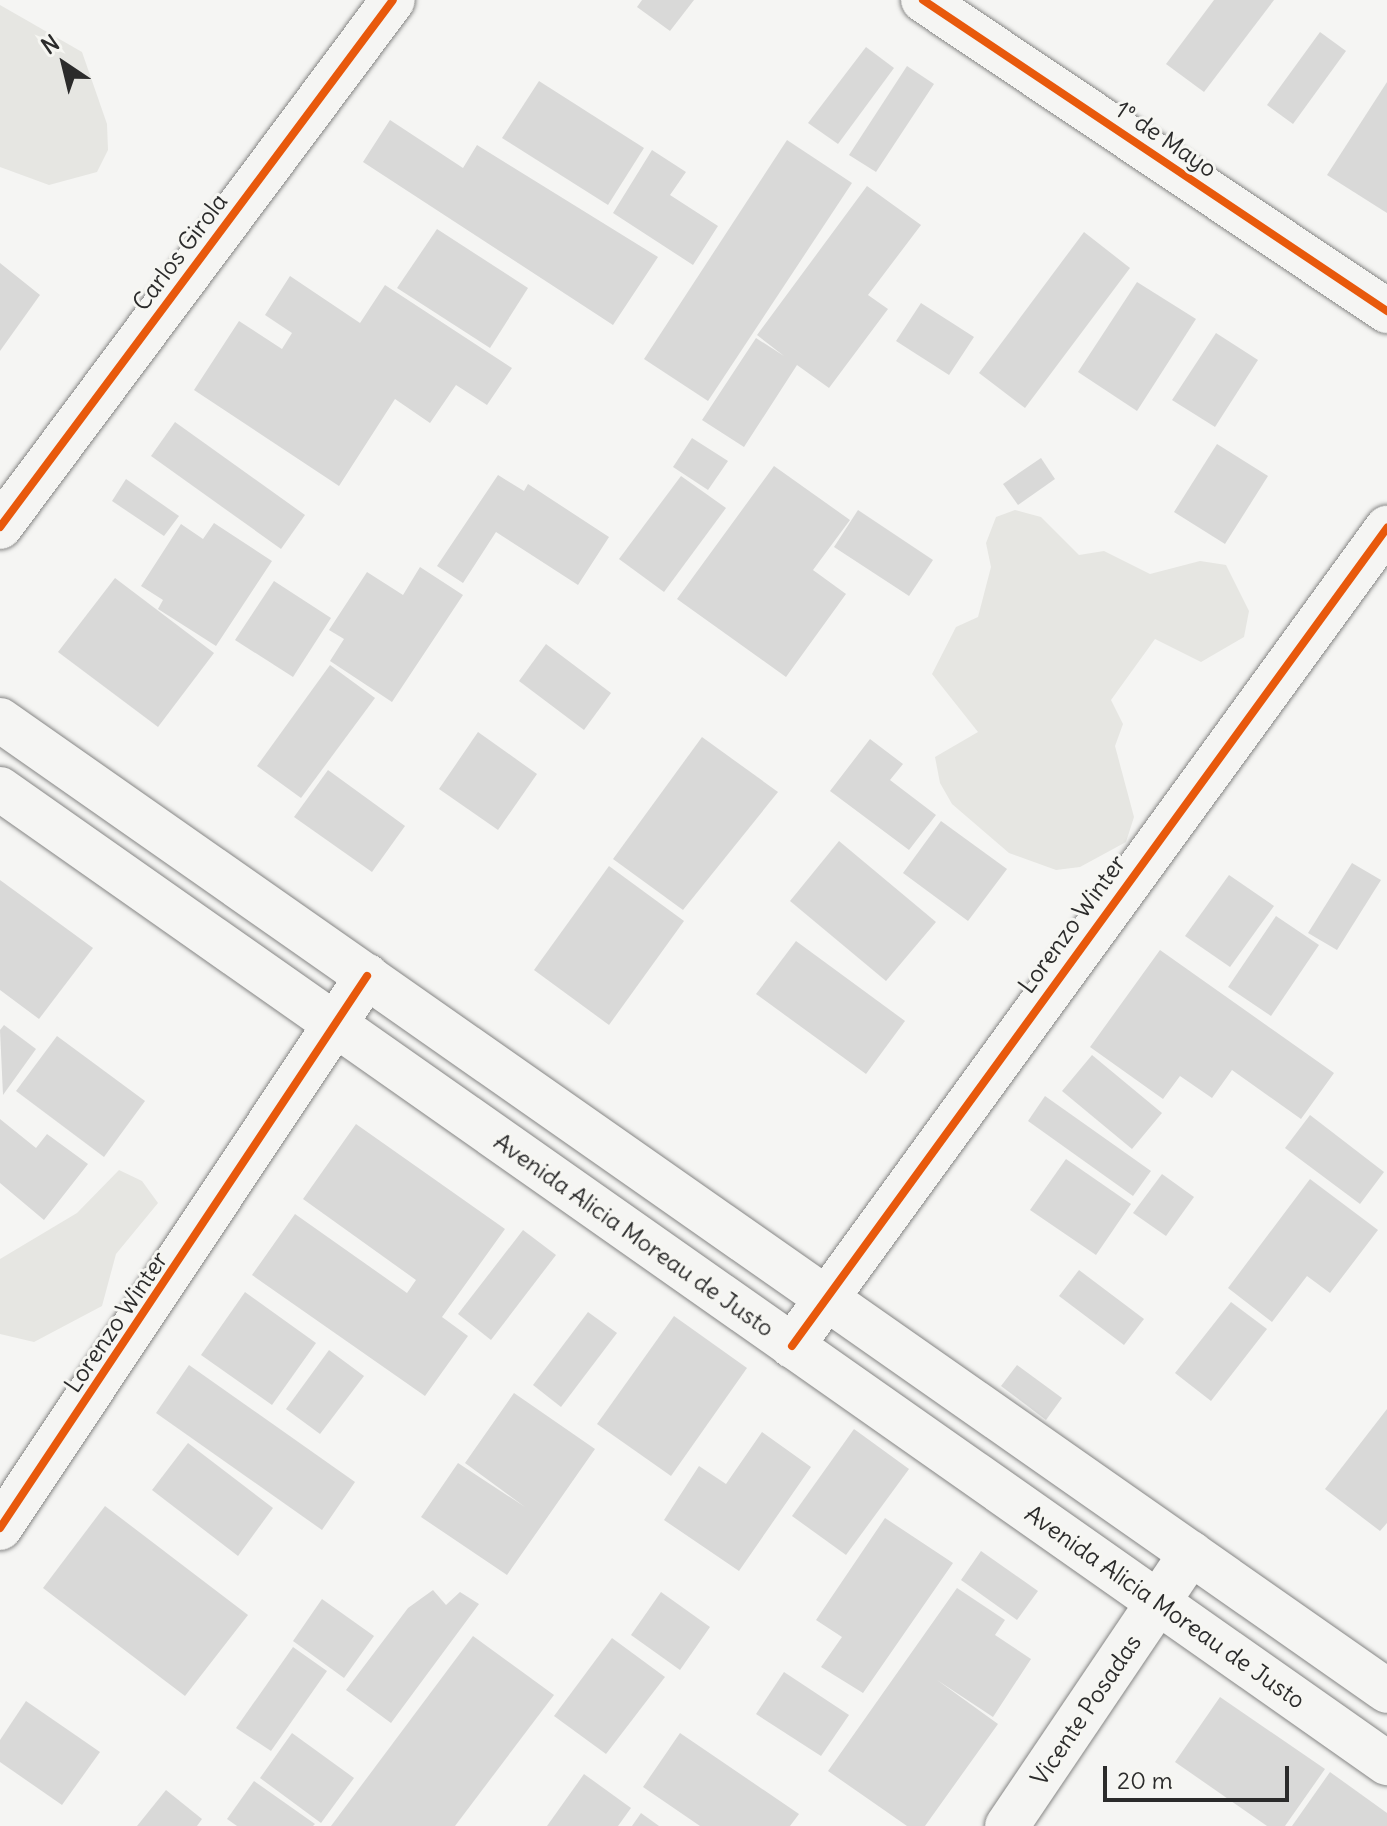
<!DOCTYPE html>
<html>
<head>
<meta charset="utf-8">
<style>
  body { margin:0 }
  #map { position:relative; width:1387px; height:1826px; overflow:hidden; background:#f5f5f3; font-family:Delius,sans-serif }
  div>[style] { position:absolute }
  .green>* { inset:0; background:#e6e6e2 }
  .building>* { inset:0; background:#d9d9d8 }
  .roads { filter:drop-shadow(0 0 2px #868685) drop-shadow(0 0 2px #868685) }
  .minor>* { height:44px; margin:-22px; padding:0 22px; transform-origin:22px; border-radius:22px; background:#f5f5f3 }
  .major>* { height:44px; margin:-22px; padding:0 22px; transform-origin:22px; border-radius:22px; background:#f5f5f3 }
  .cycleway>* { height:8px; margin:-4px; padding:0 4px; transform-origin:4px; border-radius:4px; background:#e8590c }
  span { translate:-50% -50%; white-space:nowrap; text-align:center; line-height:1.15; -webkit-text-stroke:6px #f6f6f2; paint-order:stroke }
  .street-label { font-size:24px; color:#2b2b2b }
  .north { position:absolute; left:24px; top:24px; width:80px; height:80px; -webkit-text-stroke:6px #f6f6f2; paint-order:stroke; rotate:325deg; font-size:22px; font-weight:700; line-height:32px; text-align:center; color:#2b2b2b }
  .north::after { content:''; display:block; margin:auto; width:28px; height:36px; background:#2b2b2b; clip-path:polygon(50% 0,100% 100%,50% 72%,0 100%) }
  .scale { position:absolute; left:1103px; top:1766px; width:186px; height:36px; box-sizing:border-box; border:4px solid #2b2b2b; border-top:0; padding-left:10px; font-size:24px; line-height:28px; white-space:nowrap; color:#2b2b2b; -webkit-text-stroke:6px #f6f6f2; paint-order:stroke }
</style>
</head>
<body>
<div id="map">
  <div class="green">
    <i style="clip-path:polygon(0 5px,82px 52px,107px 124px,108px 150px,97px 172px,49px 185px,0 167px)"></i>
    <i style="clip-path:polygon(1015px 510px,1041px 517px,1079px 555px,1104px 551px,1150px 574px,1200px 561px,1226px 565px,1249px 611px,1244px 637px,1201px 662px,1155px 639px,1111px 700px,1123px 724px,1115px 746px,1134px 817px,1126px 842px,1080px 867px,1056px 870px,1009px 853px,952px 804px,940px 783px,935px 757px,978px 732px,932px 674px,956px 627px,978px 617px,991px 567px,986px 543px,996px 517px)"></i>
    <i style="clip-path:polygon(119px 1170px,142px 1181px,158px 1203px,116px 1254px,102px 1306px,34px 1342px,0 1334px,0 1259px,77px 1213px)"></i>
  </div>
  <div class="building">
    <i style="clip-path:polygon(642px 0,694px 0,670px 31px,637px 7px)"></i>
    <i style="clip-path:polygon(1214px 0,1274px 0,1204px 92px,1166px 64px)"></i>
    <i style="clip-path:polygon(1320px 32px,1346px 51px,1293px 124px,1267px 105px)"></i>
    <i style="clip-path:polygon(866px 47px,894px 68px,838px 144px,808px 123px)"></i>
    <i style="clip-path:polygon(907px 66px,934px 84px,876px 172px,849px 155px)"></i>
    <i style="clip-path:polygon(539px 81px,644px 148px,608px 205px,502px 138px)"></i>
    <i style="clip-path:polygon(1387px 82px,1387px 213px,1327px 175px)"></i>
    <i style="clip-path:polygon(390px 120px,463px 168px,477px 145px,658px 257px,613px 325px,363px 162px)"></i>
    <i style="clip-path:polygon(787px 140px,852px 183px,708px 401px,644px 359px)"></i>
    <i style="clip-path:polygon(652px 150px,686px 172px,670px 195px,718px 226px,693px 265px,613px 213px)"></i>
    <i style="clip-path:polygon(867px 186px,921px 225px,868px 295px,888px 309px,829px 388px,797px 365px,744px 447px,702px 420px,756px 338px,784px 356px,757px 335px)"></i>
    <i style="clip-path:polygon(437px 229px,528px 288px,490px 348px,397px 288px)"></i>
    <i style="clip-path:polygon(1084px 232px,1130px 268px,1025px 408px,979px 373px)"></i>
    <i style="clip-path:polygon(0 263px,40px 295px,0 351px)"></i>
    <i style="clip-path:polygon(290px 276px,360px 323px,385px 285px,512px 368px,487px 405px,456px 385px,430px 423px,395px 399px,339px 486px,194px 390px,239px 321px,282px 349px,292px 333px,265px 315px)"></i>
    <i style="clip-path:polygon(1137px 282px,1196px 319px,1137px 411px,1078px 372px)"></i>
    <i style="clip-path:polygon(921px 303px,974px 337px,949px 375px,896px 341px)"></i>
    <i style="clip-path:polygon(1216px 333px,1258px 360px,1215px 427px,1172px 400px)"></i>
    <i style="clip-path:polygon(175px 422px,305px 515px,281px 549px,151px 456px)"></i>
    <i style="clip-path:polygon(692px 438px,728px 461px,708px 490px,673px 467px)"></i>
    <i style="clip-path:polygon(1217px 444px,1268px 476px,1225px 544px,1174px 512px)"></i>
    <i style="clip-path:polygon(1041px 458px,1055px 479px,1018px 505px,1003px 484px)"></i>
    <i style="clip-path:polygon(774px 466px,850px 520px,813px 570px,846px 594px,786px 677px,677px 599px)"></i>
    <i style="clip-path:polygon(498px 475px,524px 491px,528px 484px,609px 537px,578px 585px,496px 532px,463px 583px,437px 566px)"></i>
    <i style="clip-path:polygon(681px 476px,726px 508px,664px 592px,619px 559px)"></i>
    <i style="clip-path:polygon(126px 479px,179px 516px,164px 536px,112px 501px)"></i>
    <i style="clip-path:polygon(858px 510px,933px 560px,909px 596px,834px 547px)"></i>
    <i style="clip-path:polygon(214px 523px,272px 561px,216px 646px,158px 609px,163px 600px,141px 586px,181px 524px,203px 539px)"></i>
    <i style="clip-path:polygon(420px 567px,463px 595px,392px 702px,330px 661px,344px 639px,329px 630px,367px 572px,403px 595px)"></i>
    <i style="clip-path:polygon(115px 578px,214px 653px,158px 727px,58px 652px)"></i>
    <i style="clip-path:polygon(274px 581px,331px 618px,293px 677px,235px 640px)"></i>
    <i style="clip-path:polygon(546px 644px,611px 693px,584px 730px,519px 681px)"></i>
    <i style="clip-path:polygon(330px 665px,375px 698px,301px 798px,257px 766px)"></i>
    <i style="clip-path:polygon(478px 732px,537px 774px,498px 830px,439px 789px)"></i>
    <i style="clip-path:polygon(702px 737px,778px 792px,683px 910px,613px 859px)"></i>
    <i style="clip-path:polygon(870px 739px,903px 764px,890px 780px,936px 815px,909px 850px,830px 791px)"></i>
    <i style="clip-path:polygon(328px 770px,405px 826px,372px 872px,294px 817px)"></i>
    <i style="clip-path:polygon(941px 821px,1007px 869px,968px 921px,903px 873px)"></i>
    <i style="clip-path:polygon(839px 841px,936px 922px,886px 981px,790px 901px)"></i>
    <i style="clip-path:polygon(1352px 863px,1381px 880px,1337px 950px,1308px 933px)"></i>
    <i style="clip-path:polygon(609px 866px,684px 921px,609px 1025px,534px 970px)"></i>
    <i style="clip-path:polygon(1229px 875px,1274px 906px,1230px 967px,1185px 936px)"></i>
    <i style="clip-path:polygon(0 880px,93px 948px,39px 1019px,0 990px)"></i>
    <i style="clip-path:polygon(1276px 916px,1319px 945px,1271px 1016px,1228px 987px)"></i>
    <i style="clip-path:polygon(796px 941px,905px 1021px,866px 1074px,756px 994px)"></i>
    <i style="clip-path:polygon(1160px 950px,1334px 1073px,1301px 1119px,1232px 1070px,1212px 1098px,1180px 1076px,1163px 1099px,1090px 1047px)"></i>
    <i style="clip-path:polygon(4px 1025px,36px 1049px,3px 1095px,0 1030px)"></i>
    <i style="clip-path:polygon(57px 1036px,145px 1101px,104px 1157px,16px 1091px)"></i>
    <i style="clip-path:polygon(1092px 1055px,1162px 1113px,1132px 1149px,1062px 1091px)"></i>
    <i style="clip-path:polygon(1045px 1096px,1151px 1171px,1133px 1196px,1028px 1121px)"></i>
    <i style="clip-path:polygon(1310px 1115px,1384px 1172px,1360px 1204px,1285px 1148px)"></i>
    <i style="clip-path:polygon(0 1119px,36px 1148px,47px 1134px,88px 1164px,44px 1220px,0 1183px)"></i>
    <i style="clip-path:polygon(356px 1124px,505px 1229px,442px 1317px,468px 1336px,425px 1396px,252px 1275px,295px 1214px,407px 1293px,416px 1280px,303px 1199px)"></i>
    <i style="clip-path:polygon(1066px 1159px,1131px 1204px,1096px 1255px,1030px 1210px)"></i>
    <i style="clip-path:polygon(1162px 1174px,1194px 1197px,1166px 1236px,1133px 1213px)"></i>
    <i style="clip-path:polygon(1310px 1179px,1378px 1230px,1330px 1293px,1307px 1276px,1272px 1322px,1228px 1288px)"></i>
    <i style="clip-path:polygon(523px 1230px,556px 1255px,491px 1340px,458px 1314px)"></i>
    <i style="clip-path:polygon(1079px 1270px,1144px 1319px,1124px 1345px,1059px 1296px)"></i>
    <i style="clip-path:polygon(245px 1292px,316px 1343px,272px 1405px,201px 1355px)"></i>
    <i style="clip-path:polygon(1231px 1302px,1267px 1329px,1211px 1401px,1175px 1373px)"></i>
    <i style="clip-path:polygon(588px 1312px,617px 1333px,561px 1407px,533px 1385px)"></i>
    <i style="clip-path:polygon(674px 1316px,747px 1368px,671px 1476px,597px 1424px)"></i>
    <i style="clip-path:polygon(329px 1350px,364px 1376px,320px 1434px,286px 1409px)"></i>
    <i style="clip-path:polygon(189px 1365px,355px 1482px,322px 1530px,156px 1413px)"></i>
    <i style="clip-path:polygon(1017px 1365px,1062px 1398px,1046px 1420px,1001px 1386px)"></i>
    <i style="clip-path:polygon(514px 1393px,595px 1449px,507px 1575px,421px 1517px,458px 1463px,525px 1507px,465px 1463px)"></i>
    <i style="clip-path:polygon(1387px 1409px,1387px 1523px,1380px 1531px,1325px 1489px)"></i>
    <i style="clip-path:polygon(854px 1429px,909px 1469px,846px 1555px,792px 1516px)"></i>
    <i style="clip-path:polygon(762px 1432px,811px 1467px,739px 1571px,664px 1520px,699px 1466px,726px 1484px)"></i>
    <i style="clip-path:polygon(188px 1443px,273px 1508px,238px 1556px,152px 1490px)"></i>
    <i style="clip-path:polygon(105px 1506px,248px 1615px,185px 1696px,43px 1588px)"></i>
    <i style="clip-path:polygon(885px 1518px,953px 1563px,863px 1693px,821px 1667px,842px 1637px,816px 1620px)"></i>
    <i style="clip-path:polygon(981px 1551px,1038px 1591px,1017px 1620px,961px 1580px)"></i>
    <i style="clip-path:polygon(957px 1588px,1005px 1620px,995px 1635px,1031px 1659px,993px 1717px,937px 1680px,998px 1724px,925px 1826px,907px 1826px,828px 1771px)"></i>
    <i style="clip-path:polygon(433px 1590px,446px 1605px,460px 1592px,479px 1604px,391px 1723px,346px 1690px,408px 1608px)"></i>
    <i style="clip-path:polygon(661px 1592px,710px 1627px,680px 1670px,631px 1635px)"></i>
    <i style="clip-path:polygon(322px 1599px,374px 1636px,344px 1678px,293px 1641px)"></i>
    <i style="clip-path:polygon(473px 1636px,554px 1695px,455px 1826px,331px 1826px)"></i>
    <i style="clip-path:polygon(612px 1638px,665px 1677px,606px 1754px,554px 1716px)"></i>
    <i style="clip-path:polygon(293px 1647px,327px 1671px,271px 1751px,236px 1728px)"></i>
    <i style="clip-path:polygon(784px 1672px,849px 1715px,821px 1756px,756px 1714px)"></i>
    <i style="clip-path:polygon(1220px 1697px,1325px 1769px,1285px 1826px,1267px 1826px,1175px 1762px)"></i>
    <i style="clip-path:polygon(26px 1701px,100px 1752px,62px 1805px,0 1762px,0 1740px)"></i>
    <i style="clip-path:polygon(292px 1733px,354px 1778px,321px 1823px,260px 1778px)"></i>
    <i style="clip-path:polygon(680px 1733px,799px 1814px,790px 1826px,700px 1826px,643px 1787px)"></i>
    <i style="clip-path:polygon(1330px 1772px,1387px 1813px,1387px 1826px,1292px 1826px)"></i>
    <i style="clip-path:polygon(584px 1774px,631px 1808px,618px 1826px,547px 1826px)"></i>
    <i style="clip-path:polygon(254px 1781px,315px 1824px,313px 1826px,237px 1826px,227px 1819px)"></i>
    <i style="clip-path:polygon(166px 1790px,202px 1819px,197px 1826px,137px 1826px)"></i>
    <i style="clip-path:polygon(641px 1813px,659px 1826px,632px 1826px)"></i>
  </div>
  <div class="roads">
    <div class="minor">
      <i style="left:923px;top:0;width:559px;rotate:33.83deg"></i>
      <i style="left:0;top:527px;width:657px;rotate:-53.29deg"></i>
      <i style="left:792px;top:1346px;width:1012px;rotate:-53.97deg"></i>
      <i style="left:0;top:1528px;width:663px;rotate:-56.38deg"></i>
      <i style="left:1007px;top:1826px;width:329px;rotate:-56deg"></i>
    </div>
    <div class="major">
      <i style="left:0;top:720px;width:1693px;rotate:34.99deg"></i>
      <i style="left:0;top:789px;width:1695px;rotate:35.08deg"></i>
    </div>
  </div>
  <div class="cycleway">
    <i style="left:923px;top:0;width:559px;rotate:33.83deg"></i>
    <i style="left:0;top:527px;width:657px;rotate:-53.29deg"></i>
    <i style="left:792px;top:1346px;width:1012px;rotate:-53.97deg"></i>
    <i style="left:0;top:1528px;width:663px;rotate:-56.38deg"></i>
  </div>
  <div class="street-label">
    <span style="left:1166px;top:139px;rotate:34deg">1° de Mayo</span>
    <span style="left:180px;top:252px;rotate:-53deg">Carlos Girola</span>
    <span style="left:1072px;top:924px;rotate:-54deg">Lorenzo Winter</span>
    <span style="left:634px;top:1235px;rotate:35deg">Avenida Alicia Moreau de Justo</span>
    <span style="left:116px;top:1322px;rotate:-56deg">Lorenzo Winter</span>
    <span style="left:1165px;top:1607px;rotate:35deg">Avenida Alicia Moreau de Justo</span>
    <span style="left:1086px;top:1710px;rotate:-56deg">Vicente Posadas</span>
  </div>
  <div class="north">N</div>
  <div class="scale">20 m</div>
</div>
</body>
</html>
